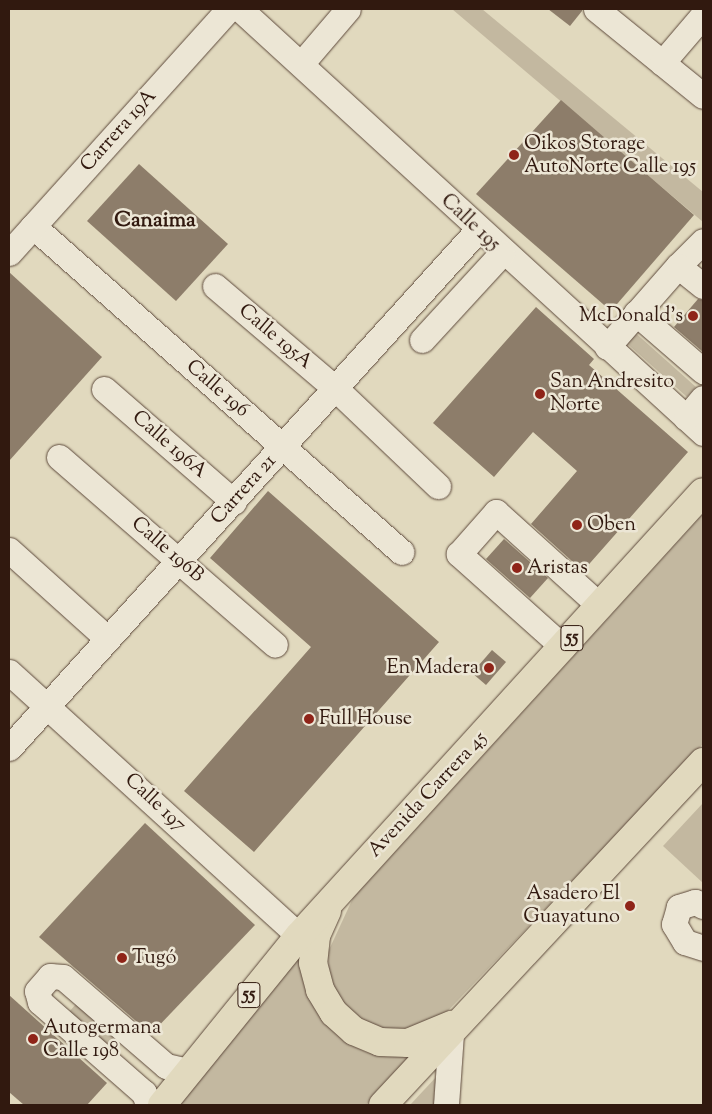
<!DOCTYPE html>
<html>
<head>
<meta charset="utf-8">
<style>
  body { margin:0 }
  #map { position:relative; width:712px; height:1114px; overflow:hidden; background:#e1d9be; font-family:"Sorts Mill Goudy",serif }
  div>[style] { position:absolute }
  .green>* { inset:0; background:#c3b8a0 }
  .building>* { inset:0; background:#8d7d6a }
  .roads { filter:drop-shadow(0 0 1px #5d493b) drop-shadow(0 0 1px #5d493b) }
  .minor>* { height:25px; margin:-12.5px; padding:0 12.5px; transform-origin:12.5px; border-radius:12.5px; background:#ece6d5 }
  .highway>* { height:28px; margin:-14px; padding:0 14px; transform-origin:14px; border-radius:14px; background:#e1d9be }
  .dots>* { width:14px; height:14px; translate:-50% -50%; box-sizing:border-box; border:2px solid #ece6d5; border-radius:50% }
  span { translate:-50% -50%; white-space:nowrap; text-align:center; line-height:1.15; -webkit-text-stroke:5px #ece6d5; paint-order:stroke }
  .shield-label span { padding:1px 4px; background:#ece6d5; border:1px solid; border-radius:4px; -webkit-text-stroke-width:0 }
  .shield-label { font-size:19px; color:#31190f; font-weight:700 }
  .street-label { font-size:20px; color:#31190f }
  .poi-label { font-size:20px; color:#31190f }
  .left { translate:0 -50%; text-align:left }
  .right { translate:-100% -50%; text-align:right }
  .neighbourhood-label { font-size:21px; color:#31190f; font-weight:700 }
  .frame { position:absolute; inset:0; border:10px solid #31190f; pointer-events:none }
</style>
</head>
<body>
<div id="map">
  <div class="green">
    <i style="clip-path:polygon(452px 9px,482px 9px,703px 192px,703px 222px)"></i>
    <i style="clip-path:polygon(631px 329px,696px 387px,687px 397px,622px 339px)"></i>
    <i style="clip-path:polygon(703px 514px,703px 744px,441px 1018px,409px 1032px,388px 1031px,354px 1016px,339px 1000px,329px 975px,328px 952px,353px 898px)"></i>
    <i style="clip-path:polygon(703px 803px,703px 883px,663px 846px)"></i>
    <i style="clip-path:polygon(305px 949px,309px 994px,323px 1021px,344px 1041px,366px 1052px,388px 1057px,416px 1055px,366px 1105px,178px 1105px)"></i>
    <i style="clip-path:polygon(76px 1004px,120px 1043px,113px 1051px,69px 1012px)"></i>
    <i style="clip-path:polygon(438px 1075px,435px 1105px,410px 1105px)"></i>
  </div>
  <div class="building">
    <i style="clip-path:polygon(548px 9px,582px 9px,582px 11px,570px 26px)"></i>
    <i style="clip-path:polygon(561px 100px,694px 215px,611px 311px,476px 194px)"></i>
    <i style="clip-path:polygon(139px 164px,228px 244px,176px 301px,87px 221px)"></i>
    <i style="clip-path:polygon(9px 272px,102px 357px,9px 461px)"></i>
    <i style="clip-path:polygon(698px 299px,703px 300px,703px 352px,674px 327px)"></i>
    <i style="clip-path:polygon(536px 307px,594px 359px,589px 365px,688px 452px,583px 571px,531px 524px,577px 471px,533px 432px,494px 477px,433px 423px)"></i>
    <i style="clip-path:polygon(268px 491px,439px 642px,254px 852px,184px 791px,311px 647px,210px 558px)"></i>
    <i style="clip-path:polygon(504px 539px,548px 578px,530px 598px,486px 559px)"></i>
    <i style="clip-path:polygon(492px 650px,506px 662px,486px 685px,472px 673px)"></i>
    <i style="clip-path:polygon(145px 823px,255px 925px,151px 1034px,39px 937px)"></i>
    <i style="clip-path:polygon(9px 995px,107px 1083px,87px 1105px,24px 1105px,9px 1092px)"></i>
  </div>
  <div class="roads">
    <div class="minor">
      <i style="left:240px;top:9px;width:628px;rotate:42.48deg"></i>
      <i style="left:596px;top:9px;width:138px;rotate:39.1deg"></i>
      <i style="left:662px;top:63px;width:63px;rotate:-49.5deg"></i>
      <i style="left:301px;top:64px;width:72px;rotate:-49.5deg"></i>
      <i style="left:33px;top:226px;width:492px;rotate:41.5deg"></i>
      <i style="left:9px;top:253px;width:329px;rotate:-48deg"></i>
      <i style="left:678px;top:266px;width:35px;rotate:-45deg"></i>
      <i style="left:215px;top:286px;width:159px;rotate:40.4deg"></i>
      <i style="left:336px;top:389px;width:141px;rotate:43.6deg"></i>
      <i style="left:636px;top:313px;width:89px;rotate:40.9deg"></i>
      <i style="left:422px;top:340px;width:118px;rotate:-47.4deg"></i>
      <i style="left:607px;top:347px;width:108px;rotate:-48.8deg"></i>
      <i style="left:678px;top:266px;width:32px;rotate:39deg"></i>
      <i style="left:104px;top:389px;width:172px;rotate:41deg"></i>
      <i style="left:686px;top:418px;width:26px;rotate:-50deg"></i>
      <i style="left:59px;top:457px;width:286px;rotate:41deg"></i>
      <i style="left:9px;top:550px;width:133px;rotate:42deg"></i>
      <i style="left:563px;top:647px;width:140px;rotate:-138.2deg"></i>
      <i style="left:459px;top:554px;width:56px;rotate:-48.6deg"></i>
      <i style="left:496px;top:512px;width:140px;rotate:42.1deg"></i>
      <i style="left:9px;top:672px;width:392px;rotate:42.3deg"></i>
      <i style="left:9px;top:748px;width:697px;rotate:-47.85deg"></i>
      <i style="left:703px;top:906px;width:9px;rotate:-153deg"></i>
      <i style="left:695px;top:902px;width:17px;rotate:163deg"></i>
      <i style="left:679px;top:907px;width:18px;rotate:106deg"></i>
      <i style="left:674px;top:924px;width:21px;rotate:59deg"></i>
      <i style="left:685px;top:942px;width:19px;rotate:18deg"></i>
      <i style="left:148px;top:1105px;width:13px;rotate:-108deg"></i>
      <i style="left:144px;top:1093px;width:138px;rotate:-138.8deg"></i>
      <i style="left:40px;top:1002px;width:11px;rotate:-105deg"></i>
      <i style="left:37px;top:991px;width:20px;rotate:-49deg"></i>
      <i style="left:50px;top:976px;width:13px;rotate:4deg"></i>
      <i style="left:63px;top:977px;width:136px;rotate:40.8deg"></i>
      <i style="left:166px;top:1066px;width:23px;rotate:13deg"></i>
      <i style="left:446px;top:1105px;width:72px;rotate:-86deg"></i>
    </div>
    <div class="highway">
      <i style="left:327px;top:911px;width:27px;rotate:114deg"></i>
      <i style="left:316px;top:936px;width:27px;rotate:96deg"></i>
      <i style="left:313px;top:963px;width:28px;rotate:75deg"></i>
      <i style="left:320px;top:990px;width:27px;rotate:59deg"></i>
      <i style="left:334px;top:1013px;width:27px;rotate:42deg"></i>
      <i style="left:354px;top:1031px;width:28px;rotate:23deg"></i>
      <i style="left:380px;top:1042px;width:28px;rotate:2deg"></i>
      <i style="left:408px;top:1043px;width:47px;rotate:-22.7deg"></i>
      <i style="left:162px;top:1105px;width:218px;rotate:-51deg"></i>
      <i style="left:299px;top:936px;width:600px;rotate:-47.7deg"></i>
      <i style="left:383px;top:1105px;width:469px;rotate:-47deg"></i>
    </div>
  </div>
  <div class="dots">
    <i style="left:514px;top:155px;background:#8f2418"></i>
    <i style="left:693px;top:316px;background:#8f2418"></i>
    <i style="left:540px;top:394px;background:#8f2418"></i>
    <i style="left:577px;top:525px;background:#8f2418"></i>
    <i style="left:517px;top:568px;background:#8f2418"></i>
    <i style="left:489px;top:668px;background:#8f2418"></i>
    <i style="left:309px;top:719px;background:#8f2418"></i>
    <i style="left:630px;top:906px;background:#8f2418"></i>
    <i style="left:122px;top:958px;background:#8f2418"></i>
    <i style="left:33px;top:1039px;background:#8f2418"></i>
  </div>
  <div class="shield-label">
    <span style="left:572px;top:638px">55</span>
    <span style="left:249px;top:995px">55</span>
  </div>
  <div class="street-label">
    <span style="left:119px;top:131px;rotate:-48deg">Carrera 19A</span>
    <span style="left:470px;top:223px;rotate:43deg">Calle 195</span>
    <span style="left:275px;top:337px;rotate:40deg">Calle 195A</span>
    <span style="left:217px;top:389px;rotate:41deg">Calle 196</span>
    <span style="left:169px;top:445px;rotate:41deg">Calle 196A</span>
    <span style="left:244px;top:490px;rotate:-48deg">Carrera 21</span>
    <span style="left:167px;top:550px;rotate:41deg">Calle 196B</span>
    <span style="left:428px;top:795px;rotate:-47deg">Avenida Carrera 45</span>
    <span style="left:155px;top:803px;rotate:43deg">Calle 197</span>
  </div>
  <div class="poi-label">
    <span class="left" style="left:524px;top:156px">Oikos Storage<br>AutoNorte Calle 195</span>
    <span class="right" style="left:683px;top:316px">McDonald's</span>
    <span class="left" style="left:550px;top:394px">San Andresito<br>Norte</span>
    <span class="left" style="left:587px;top:525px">Oben</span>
    <span class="left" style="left:527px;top:568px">Aristas</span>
    <span class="right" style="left:479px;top:668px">En Madera</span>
    <span class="left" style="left:319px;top:719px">Full House</span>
    <span class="right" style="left:620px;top:906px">Asadero El<br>Guayatuno</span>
    <span class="left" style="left:132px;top:958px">Tugó</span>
    <span class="left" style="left:43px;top:1040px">Autogermana<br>Calle 198</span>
  </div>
  <div class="neighbourhood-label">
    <span style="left:155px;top:221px">Canaima</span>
  </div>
  <div class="frame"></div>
</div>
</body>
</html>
